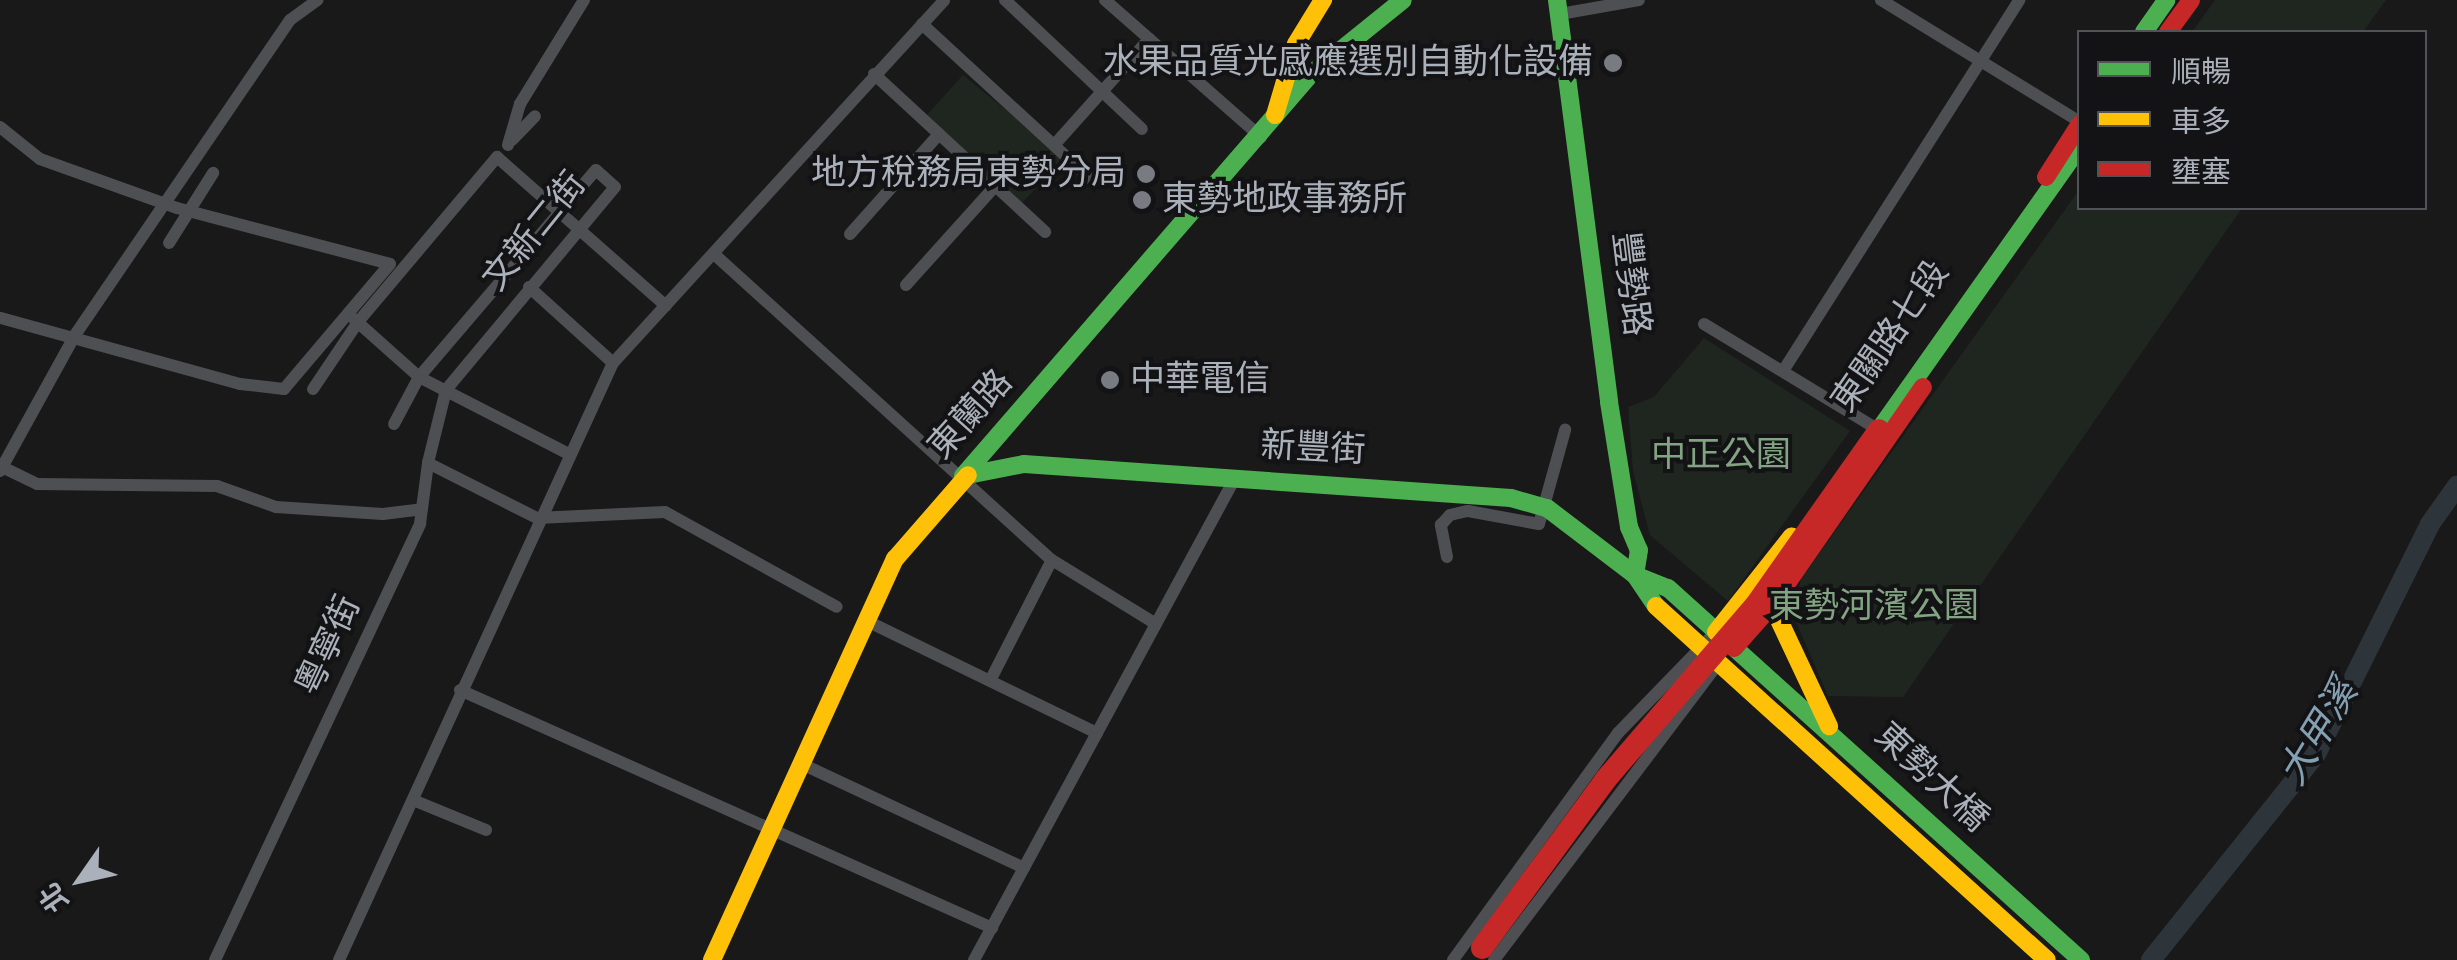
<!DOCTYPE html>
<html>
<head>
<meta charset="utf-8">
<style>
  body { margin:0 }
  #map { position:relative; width:2457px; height:960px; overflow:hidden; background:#191919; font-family:"Sofia Sans Condensed","Noto Sans TC",sans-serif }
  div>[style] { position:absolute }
  .green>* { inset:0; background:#1f2620 }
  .river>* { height:20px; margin:-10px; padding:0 10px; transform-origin:10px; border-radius:10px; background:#2d353b }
  .street>* { height:12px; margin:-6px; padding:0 6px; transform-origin:6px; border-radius:6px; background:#4d4f52 }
  .fast>* { height:18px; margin:-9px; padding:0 9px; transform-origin:9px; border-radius:9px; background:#4caf50 }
  .slow>* { height:18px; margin:-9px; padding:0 9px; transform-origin:9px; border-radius:9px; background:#ffc107 }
  .jam>* { height:18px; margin:-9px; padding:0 9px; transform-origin:9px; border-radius:9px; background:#c62828 }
  .jam-bridge>* { height:22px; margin:-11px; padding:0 11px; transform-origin:11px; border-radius:11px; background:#c62828 }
  .dots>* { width:28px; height:28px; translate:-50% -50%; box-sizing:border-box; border:5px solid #131315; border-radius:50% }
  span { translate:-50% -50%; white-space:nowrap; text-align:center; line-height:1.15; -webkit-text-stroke:8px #131315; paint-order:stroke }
  .poi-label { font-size:35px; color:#abb1ba }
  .right { translate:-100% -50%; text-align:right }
  .left { translate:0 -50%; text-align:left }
  .street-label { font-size:35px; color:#abb1ba }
  .park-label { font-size:35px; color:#83a483 }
  .water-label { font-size:38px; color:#84a0b3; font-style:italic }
  .legend { position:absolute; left:2077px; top:30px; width:350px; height:180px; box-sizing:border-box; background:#131315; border:2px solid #505257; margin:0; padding:12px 18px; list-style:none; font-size:30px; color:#abb1ba }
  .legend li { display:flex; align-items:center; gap:20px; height:50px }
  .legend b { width:50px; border:2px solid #505257 }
  .north { position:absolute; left:30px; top:830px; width:100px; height:100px; -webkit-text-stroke:8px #131315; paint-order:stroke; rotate:236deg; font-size:28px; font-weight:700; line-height:40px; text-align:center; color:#abb1ba }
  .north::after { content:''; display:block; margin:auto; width:35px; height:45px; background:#abb1ba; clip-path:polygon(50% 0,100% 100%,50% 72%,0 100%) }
</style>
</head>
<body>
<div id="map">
  <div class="green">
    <i style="clip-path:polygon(2215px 0,2386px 0,2363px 32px,2192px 32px)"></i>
    <i style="clip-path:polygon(963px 75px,1065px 158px,1022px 203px,926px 116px)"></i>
    <i style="clip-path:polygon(2079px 190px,2080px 208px,2242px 208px,1903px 697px,1828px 696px,1793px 615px,1801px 579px)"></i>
    <i style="clip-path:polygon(1704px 338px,1850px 431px,1728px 601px,1650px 535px,1633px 471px,1628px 407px,1654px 397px)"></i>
  </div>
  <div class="river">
    <i style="left:2151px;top:960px;width:264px;rotate:-51.3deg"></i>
    <i style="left:2316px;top:754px;width:257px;rotate:-63.6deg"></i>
    <i style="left:2430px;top:524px;width:47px;rotate:-54.6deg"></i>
  </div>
  <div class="street">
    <i style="left:1005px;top:0;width:188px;rotate:43.3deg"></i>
    <i style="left:1105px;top:0;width:208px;rotate:41.3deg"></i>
    <i style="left:1881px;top:0;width:233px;rotate:31.5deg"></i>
    <i style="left:1560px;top:14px;width:80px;rotate:-10deg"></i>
    <i style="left:922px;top:24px;width:232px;rotate:42.6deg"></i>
    <i style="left:874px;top:74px;width:233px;rotate:42.7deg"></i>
    <i style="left:0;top:127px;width:51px;rotate:38.7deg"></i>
    <i style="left:40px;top:159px;width:145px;rotate:19.7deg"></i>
    <i style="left:177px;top:208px;width:220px;rotate:14.7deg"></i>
    <i style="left:390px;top:264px;width:164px;rotate:130.3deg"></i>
    <i style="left:284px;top:389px;width:44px;rotate:-173.5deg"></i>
    <i style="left:240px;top:384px;width:249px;rotate:-164.6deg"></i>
    <i style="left:512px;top:140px;width:33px;rotate:-46deg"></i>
    <i style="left:1056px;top:143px;width:140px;rotate:-48.2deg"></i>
    <i style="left:508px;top:145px;width:43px;rotate:-73.7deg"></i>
    <i style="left:520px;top:104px;width:122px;rotate:-58.4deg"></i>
    <i style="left:850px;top:234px;width:134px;rotate:-48.3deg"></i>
    <i style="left:169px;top:243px;width:83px;rotate:-57.8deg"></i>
    <i style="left:714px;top:254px;width:456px;rotate:42.2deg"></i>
    <i style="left:1052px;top:560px;width:122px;rotate:31.6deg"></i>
    <i style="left:906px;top:285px;width:133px;rotate:-48deg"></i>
    <i style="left:529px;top:287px;width:113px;rotate:42.1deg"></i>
    <i style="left:354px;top:319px;width:87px;rotate:41.7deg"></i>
    <i style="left:419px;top:377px;width:166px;rotate:27.2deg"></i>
    <i style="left:1704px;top:324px;width:195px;rotate:31.2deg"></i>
    <i style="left:1783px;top:371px;width:440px;rotate:-57.5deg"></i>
    <i style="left:313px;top:389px;width:81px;rotate:-56.1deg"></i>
    <i style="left:358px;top:322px;width:216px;rotate:-49.9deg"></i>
    <i style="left:497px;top:157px;width:225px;rotate:41.4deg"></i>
    <i style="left:394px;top:424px;width:53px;rotate:-62deg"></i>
    <i style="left:419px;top:377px;width:272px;rotate:-49.5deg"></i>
    <i style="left:596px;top:170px;width:25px;rotate:42deg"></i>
    <i style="left:615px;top:187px;width:264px;rotate:129.8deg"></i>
    <i style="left:446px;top:390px;width:75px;rotate:103.9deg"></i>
    <i style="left:0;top:466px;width:41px;rotate:25.9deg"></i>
    <i style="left:37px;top:484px;width:180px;rotate:0.6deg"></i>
    <i style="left:217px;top:486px;width:63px;rotate:19.6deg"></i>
    <i style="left:276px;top:507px;width:107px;rotate:3.7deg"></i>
    <i style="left:383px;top:514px;width:39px;rotate:-7deg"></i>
    <i style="left:0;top:471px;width:155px;rotate:-61.1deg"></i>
    <i style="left:75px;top:335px;width:381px;rotate:-55.7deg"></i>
    <i style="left:290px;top:20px;width:34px;rotate:-36deg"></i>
    <i style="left:1447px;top:557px;width:33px;rotate:-101deg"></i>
    <i style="left:1441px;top:525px;width:13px;rotate:-48deg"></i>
    <i style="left:1450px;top:515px;width:18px;rotate:-13deg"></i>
    <i style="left:1468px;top:511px;width:72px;rotate:10.4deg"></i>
    <i style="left:1539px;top:524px;width:98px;rotate:-74.5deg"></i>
    <i style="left:867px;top:621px;width:256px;rotate:26deg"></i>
    <i style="left:992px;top:677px;width:131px;rotate:-62.9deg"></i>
    <i style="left:460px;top:690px;width:583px;rotate:24.1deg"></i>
    <i style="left:802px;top:764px;width:245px;rotate:25.1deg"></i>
    <i style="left:413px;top:800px;width:79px;rotate:22.3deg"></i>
    <i style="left:215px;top:960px;width:482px;rotate:-64.8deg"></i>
    <i style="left:420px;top:524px;width:62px;rotate:-82.5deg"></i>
    <i style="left:428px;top:463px;width:122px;rotate:26.8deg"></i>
    <i style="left:537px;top:518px;width:128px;rotate:-2.7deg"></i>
    <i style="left:665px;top:512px;width:196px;rotate:28.9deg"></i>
    <i style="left:339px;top:960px;width:657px;rotate:-65.35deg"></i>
    <i style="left:613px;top:363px;width:491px;rotate:-47.6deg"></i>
    <i style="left:974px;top:960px;width:546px;rotate:-61.56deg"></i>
    <i style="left:1453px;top:960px;width:281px;rotate:-54deg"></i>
    <i style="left:1618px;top:733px;width:141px;rotate:-45.9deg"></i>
    <i style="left:1494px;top:960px;width:373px;rotate:-52.9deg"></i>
  </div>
  <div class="fast">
    <i style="left:1557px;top:0;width:405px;rotate:82.6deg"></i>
    <i style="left:1609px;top:402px;width:127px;rotate:80.9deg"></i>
    <i style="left:1629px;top:527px;width:25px;rotate:67deg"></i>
    <i style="left:1639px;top:550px;width:25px;rotate:99deg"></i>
    <i style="left:2144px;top:32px;width:39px;rotate:-55deg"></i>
    <i style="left:1879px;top:430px;width:348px;rotate:-54.7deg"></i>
    <i style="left:968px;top:475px;width:57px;rotate:-11.1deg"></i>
    <i style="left:1024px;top:464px;width:488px;rotate:4deg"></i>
    <i style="left:1511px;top:498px;width:37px;rotate:16deg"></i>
    <i style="left:1547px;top:508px;width:111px;rotate:37.3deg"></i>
    <i style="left:1635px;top:575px;width:37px;rotate:56deg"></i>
    <i style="left:963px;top:476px;width:530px;rotate:-49.13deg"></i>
    <i style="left:1310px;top:75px;width:119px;rotate:-38.9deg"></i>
    <i style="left:1635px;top:575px;width:35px;rotate:22deg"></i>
    <i style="left:1668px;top:588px;width:556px;rotate:42.01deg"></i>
  </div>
  <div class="slow">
    <i style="left:1275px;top:115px;width:74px;rotate:-73.5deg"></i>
    <i style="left:1296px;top:44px;width:52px;rotate:-58.5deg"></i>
    <i style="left:1772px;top:605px;width:134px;rotate:64.8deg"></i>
    <i style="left:1656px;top:606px;width:527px;rotate:42.16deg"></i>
    <i style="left:1716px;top:632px;width:122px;rotate:-51.6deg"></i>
    <i style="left:712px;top:960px;width:441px;rotate:-65.5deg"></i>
    <i style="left:895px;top:559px;width:111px;rotate:-49deg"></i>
  </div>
  <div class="jam">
    <i style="left:2168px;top:32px;width:39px;rotate:-54deg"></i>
    <i style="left:2046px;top:177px;width:63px;rotate:-57.3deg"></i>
    <i style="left:1734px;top:648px;width:57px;rotate:-48.5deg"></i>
    <i style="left:1772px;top:605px;width:265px;rotate:-55.3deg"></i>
  </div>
  <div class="jam-bridge">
    <i style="left:1482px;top:948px;width:210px;rotate:-53.7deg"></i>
    <i style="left:1606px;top:779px;width:228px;rotate:-49.3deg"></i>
    <i style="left:1755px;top:606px;width:215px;rotate:-54.8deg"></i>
  </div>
  <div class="dots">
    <i style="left:1613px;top:63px;background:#787c82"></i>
    <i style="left:1146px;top:174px;background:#787c82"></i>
    <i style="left:1142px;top:200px;background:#787c82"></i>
    <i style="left:1110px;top:380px;background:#787c82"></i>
  </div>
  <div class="poi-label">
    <span class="right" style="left:1593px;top:63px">水果品質光感應選別自動化設備</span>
    <span class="right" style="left:1126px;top:174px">地方稅務局東勢分局</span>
    <span class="left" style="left:1162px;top:200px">東勢地政事務所</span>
    <span class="left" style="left:1130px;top:380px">中華電信</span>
  </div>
  <div class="street-label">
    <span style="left:535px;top:232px;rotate:-51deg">文新二街</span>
    <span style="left:1630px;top:284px;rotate:83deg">豐勢路</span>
    <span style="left:1891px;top:337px;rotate:-55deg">東關路七段</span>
    <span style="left:971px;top:415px;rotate:-48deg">東蘭路</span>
    <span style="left:1313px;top:449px;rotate:3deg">新豐街</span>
    <span style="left:329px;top:646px;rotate:-65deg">粵寧街</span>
    <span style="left:1931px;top:778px;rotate:43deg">東勢大橋</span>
  </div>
  <div class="park-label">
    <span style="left:1721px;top:456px">中正公園</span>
    <span style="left:1874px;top:607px">東勢河濱公園</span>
  </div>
  <div class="water-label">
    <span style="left:2319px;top:733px;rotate:-59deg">大甲溪</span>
  </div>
  <ul class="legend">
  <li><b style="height:12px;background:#4caf50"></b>順暢</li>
  <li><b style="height:12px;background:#ffc107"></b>車多</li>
  <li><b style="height:12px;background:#c62828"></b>壅塞</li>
  </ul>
  <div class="north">北</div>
</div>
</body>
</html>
